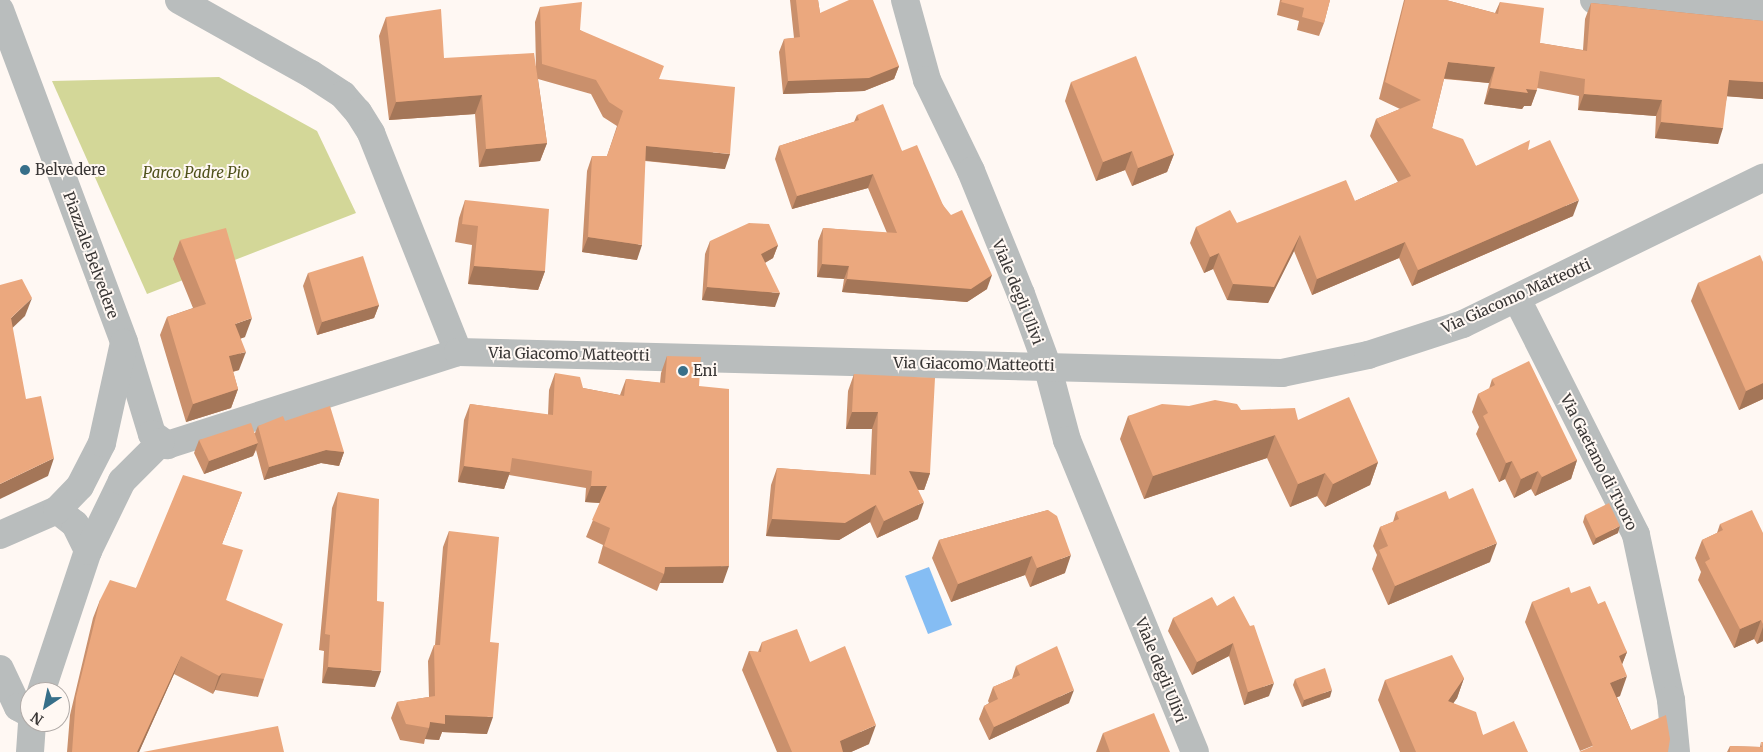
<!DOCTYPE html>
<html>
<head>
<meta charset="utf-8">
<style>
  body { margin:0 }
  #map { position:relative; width:1763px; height:752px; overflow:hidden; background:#fff8f3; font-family:Merriweather,serif }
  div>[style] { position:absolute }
  .green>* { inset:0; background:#d3d798 }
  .water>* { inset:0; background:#85bdf3 }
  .minor>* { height:28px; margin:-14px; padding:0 14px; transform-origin:14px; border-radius:14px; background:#b9bdbd }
  .wall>* { inset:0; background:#ca906c }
  .shaded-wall>* { inset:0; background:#a47658 }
  .building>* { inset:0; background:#eba87e }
  .dots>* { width:14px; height:14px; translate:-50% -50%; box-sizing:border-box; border:2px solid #fff8f3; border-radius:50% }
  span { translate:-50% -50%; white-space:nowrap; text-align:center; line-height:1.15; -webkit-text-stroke:4px #fff8f3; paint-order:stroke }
  .poi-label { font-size:15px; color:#393635 }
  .left { translate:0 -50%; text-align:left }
  .park-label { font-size:15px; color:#4f511a; font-style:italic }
  .street-label { font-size:15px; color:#393635 }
  .north { position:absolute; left:20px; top:682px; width:50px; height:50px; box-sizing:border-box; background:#fff8f3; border:1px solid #b0aaa7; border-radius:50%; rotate:214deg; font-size:14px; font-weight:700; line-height:20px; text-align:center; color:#393635 }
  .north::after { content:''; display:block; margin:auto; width:18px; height:22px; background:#376f89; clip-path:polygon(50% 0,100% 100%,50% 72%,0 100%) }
</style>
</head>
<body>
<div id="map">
  <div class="green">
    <i style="clip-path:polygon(219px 77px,317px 131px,356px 213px,147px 294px,52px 81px)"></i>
  </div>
  <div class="water">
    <i style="clip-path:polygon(929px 567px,952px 625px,928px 634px,905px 576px)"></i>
  </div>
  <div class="minor">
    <i style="left:179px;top:0;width:151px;rotate:29.3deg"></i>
    <i style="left:311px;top:74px;width:38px;rotate:33deg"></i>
    <i style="left:343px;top:95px;width:23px;rotate:49deg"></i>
    <i style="left:358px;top:112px;width:25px;rotate:58deg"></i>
    <i style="left:371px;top:133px;width:236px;rotate:68.3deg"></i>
    <i style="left:905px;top:0;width:83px;rotate:74.6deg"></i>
    <i style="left:927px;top:80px;width:101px;rotate:64.2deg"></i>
    <i style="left:971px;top:171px;width:133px;rotate:67.9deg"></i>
    <i style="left:1021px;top:294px;width:76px;rotate:69.9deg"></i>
    <i style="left:1047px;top:365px;width:78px;rotate:75.1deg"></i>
    <i style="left:1067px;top:440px;width:337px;rotate:67.7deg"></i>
    <i style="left:1594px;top:0;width:169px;rotate:3deg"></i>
    <i style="left:0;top:10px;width:354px;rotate:69.5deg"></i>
    <i style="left:124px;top:342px;width:96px;rotate:73.1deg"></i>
    <i style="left:152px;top:434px;width:19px;rotate:36deg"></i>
    <i style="left:167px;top:445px;width:305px;rotate:-17.7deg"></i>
    <i style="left:458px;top:352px;width:824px;rotate:1.46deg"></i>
    <i style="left:1282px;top:373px;width:88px;rotate:-11.8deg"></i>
    <i style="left:1368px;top:355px;width:100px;rotate:-18.1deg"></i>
    <i style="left:1463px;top:324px;width:334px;rotate:-26deg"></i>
    <i style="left:1517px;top:299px;width:264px;rotate:63.2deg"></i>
    <i style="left:1636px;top:535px;width:169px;rotate:78deg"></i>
    <i style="left:1671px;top:700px;width:52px;rotate:84.5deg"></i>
    <i style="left:57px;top:510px;width:23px;rotate:38deg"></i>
    <i style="left:75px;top:524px;width:30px;rotate:64deg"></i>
    <i style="left:0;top:535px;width:62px;rotate:-23.7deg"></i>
    <i style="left:57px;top:510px;width:33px;rotate:-46deg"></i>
    <i style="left:80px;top:486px;width:48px;rotate:-62.9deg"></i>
    <i style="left:102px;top:443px;width:102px;rotate:-77.6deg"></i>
    <i style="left:0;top:669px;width:42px;rotate:64.7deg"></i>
    <i style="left:18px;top:707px;width:14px;rotate:30deg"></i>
    <i style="left:41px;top:692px;width:149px;rotate:-71.6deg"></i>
    <i style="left:88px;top:551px;width:78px;rotate:-64.1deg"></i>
    <i style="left:122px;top:481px;width:55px;rotate:-45deg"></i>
    <i style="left:30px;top:752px;width:30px;rotate:-86deg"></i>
  </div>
  <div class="wall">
    <i style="clip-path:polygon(790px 0,818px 0,820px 13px,899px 66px,894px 79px,864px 91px,783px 94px,779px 52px,784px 39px,794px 38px)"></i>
    <i style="clip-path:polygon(1280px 0,1330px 0,1324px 23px,1319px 36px,1297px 30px,1299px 21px,1277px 15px)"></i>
    <i style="clip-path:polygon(1404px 0,1446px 0,1495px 13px,1500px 2px,1540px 43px,1583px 50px,1585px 19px,1591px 3px,1763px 21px,1763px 99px,1727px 96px,1718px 144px,1655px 138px,1656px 116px,1578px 110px,1579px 96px,1537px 88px,1531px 106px,1524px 106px,1522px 109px,1484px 104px,1489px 83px,1444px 79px,1432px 128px,1476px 166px,1528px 150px,1573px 216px,1412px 286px,1399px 258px,1312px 295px,1294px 251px,1268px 303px,1227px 300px,1213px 269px,1204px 273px,1190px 243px,1196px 227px,1237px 223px,1355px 201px,1398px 182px,1370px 136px,1376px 119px,1400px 109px,1379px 99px)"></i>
    <i style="clip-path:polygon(540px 7px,580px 30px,659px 79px,725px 169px,645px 161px,637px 260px,582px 252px,587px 171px,592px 156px,607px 156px,617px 126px,603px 117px,591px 94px,538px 79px,547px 143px,540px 161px,479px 167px,475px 114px,389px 120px,379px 36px,386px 17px,444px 58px,536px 68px,535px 22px)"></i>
    <i style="clip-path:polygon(1071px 82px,1174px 154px,1167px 172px,1132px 186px,1125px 170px,1096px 181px,1065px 101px)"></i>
    <i style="clip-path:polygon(857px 115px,902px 151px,943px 205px,987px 289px,967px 302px,842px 292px,844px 279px,817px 277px,818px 241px,823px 228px,887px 233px,868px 188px,792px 209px,775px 159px,779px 146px,854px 122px)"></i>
    <i style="clip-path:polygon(465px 200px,545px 271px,538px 290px,468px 284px,472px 245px,455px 242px,459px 218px)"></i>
    <i style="clip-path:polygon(180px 240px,245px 337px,241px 338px,239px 370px,233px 372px,238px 389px,231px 408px,186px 422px,160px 335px,167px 317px,193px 308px,173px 259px)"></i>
    <i style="clip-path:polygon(710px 241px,778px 245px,773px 258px,765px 263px,775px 307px,702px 300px,705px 254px)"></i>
    <i style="clip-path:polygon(1763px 262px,1763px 399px,1739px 410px,1691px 301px,1698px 283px)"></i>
    <i style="clip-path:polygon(308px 273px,379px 305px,374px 318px,317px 335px,303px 286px)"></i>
    <i style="clip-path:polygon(667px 356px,699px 386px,723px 583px,660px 583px,657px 591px,598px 563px,603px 545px,586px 537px,600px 503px,585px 502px,586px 488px,509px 475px,504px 489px,458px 482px,464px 420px,470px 404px,548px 415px,549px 390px,555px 373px,583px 388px,620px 395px,626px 379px,660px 383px,661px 373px)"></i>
    <i style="clip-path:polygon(854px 374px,930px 473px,924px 490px,918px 490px,918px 519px,877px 538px,870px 522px,839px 540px,766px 536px,771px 485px,777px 468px,870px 475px,872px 429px,846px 429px,848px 391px)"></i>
    <i style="clip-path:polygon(1492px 379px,1577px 460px,1571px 479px,1535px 496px,1531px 489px,1514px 498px,1505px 479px,1499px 482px,1476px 434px,1479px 427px,1472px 412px,1478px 394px,1489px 389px)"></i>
    <i style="clip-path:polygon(1189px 406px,1241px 410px,1298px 420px,1378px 462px,1370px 485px,1325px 507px,1317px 496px,1290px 507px,1267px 458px,1144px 499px,1120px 439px,1128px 416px)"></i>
    <i style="clip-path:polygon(285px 421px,344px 452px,339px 466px,321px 463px,264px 480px,256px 450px,253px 456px,204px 474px,194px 453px,199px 440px,255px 433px,258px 426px)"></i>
    <i style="clip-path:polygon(242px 492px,222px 544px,226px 600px,264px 679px,258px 697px,215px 690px,213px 694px,174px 674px,139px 752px,67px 752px,70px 715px,93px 618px,100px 600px,136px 588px)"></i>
    <i style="clip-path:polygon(338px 492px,375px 687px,322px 683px,324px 651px,319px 650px,332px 508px)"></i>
    <i style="clip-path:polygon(1449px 499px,1490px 562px,1388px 605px,1372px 569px,1377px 555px,1373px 546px,1380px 527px,1393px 522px,1396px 512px)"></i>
    <i style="clip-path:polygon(1048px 510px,1065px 573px,1030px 587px,1025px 575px,951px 602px,932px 558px,939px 540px)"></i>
    <i style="clip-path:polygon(1585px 515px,1618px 533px,1593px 545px,1583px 522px)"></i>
    <i style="clip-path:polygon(1720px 524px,1763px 533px,1763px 641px,1757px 644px,1754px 639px,1734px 648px,1698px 580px,1701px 572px,1695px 558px,1702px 540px,1717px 533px)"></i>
    <i style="clip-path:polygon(449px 531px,490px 642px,487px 734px,442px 732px,439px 740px,425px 739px,424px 744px,400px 740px,391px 718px,397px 702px,429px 697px,428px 661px,434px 645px,435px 645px,443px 547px)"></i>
    <i style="clip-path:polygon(1571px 593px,1598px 604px,1627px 652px,1622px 664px,1620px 696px,1617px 697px,1631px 730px,1580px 751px,1525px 622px,1532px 602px)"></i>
    <i style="clip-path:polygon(1217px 606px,1269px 696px,1244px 705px,1229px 656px,1192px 675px,1168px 631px,1173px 618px)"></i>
    <i style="clip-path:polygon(762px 642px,810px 662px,869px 744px,851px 752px,777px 752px,742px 670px,749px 651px,758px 652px)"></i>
    <i style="clip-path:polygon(1016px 666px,1069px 703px,989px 740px,979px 719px,984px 706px,989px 703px,988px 701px,993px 687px,1012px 679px)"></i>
    <i style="clip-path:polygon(1464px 678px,1457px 698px,1453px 703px,1483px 735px,1528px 752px,1400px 752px,1378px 700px,1385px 680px)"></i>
    <i style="clip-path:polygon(1295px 679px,1330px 697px,1302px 707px,1293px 685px)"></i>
    <i style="clip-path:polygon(1103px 733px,1170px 752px,1096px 752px)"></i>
    <i style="clip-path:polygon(1761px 742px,1763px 752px,1727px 752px,1730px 746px,1760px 747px)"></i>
  </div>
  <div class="shaded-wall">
    <i style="clip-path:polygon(1448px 62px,1495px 67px,1489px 83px,1442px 78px)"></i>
    <i style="clip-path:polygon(899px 66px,894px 79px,864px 91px,783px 94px,788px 81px)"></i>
    <i style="clip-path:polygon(1729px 80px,1763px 82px,1763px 99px,1723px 96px)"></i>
    <i style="clip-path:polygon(1490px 88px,1526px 89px,1537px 90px,1531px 106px,1524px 106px,1522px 109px,1484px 104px)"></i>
    <i style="clip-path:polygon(1584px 94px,1662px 100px,1656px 116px,1578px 110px)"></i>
    <i style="clip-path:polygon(482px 95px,475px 114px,389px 120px,396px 102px)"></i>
    <i style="clip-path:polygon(1661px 122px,1723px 128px,1718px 144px,1655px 138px)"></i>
    <i style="clip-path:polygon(547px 143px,540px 161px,479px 167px,486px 149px)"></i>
    <i style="clip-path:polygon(646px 146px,730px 154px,725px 169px,641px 160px)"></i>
    <i style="clip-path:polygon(1132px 151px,1125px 170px,1096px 181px,1103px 162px)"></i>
    <i style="clip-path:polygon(1174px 154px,1167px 172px,1132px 186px,1138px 168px)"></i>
    <i style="clip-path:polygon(873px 174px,868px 188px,792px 209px,797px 196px)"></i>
    <i style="clip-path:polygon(1579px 200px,1573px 216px,1412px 286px,1418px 270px)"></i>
    <i style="clip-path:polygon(1300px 235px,1294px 251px,1268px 303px,1227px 300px,1233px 284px)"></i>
    <i style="clip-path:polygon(588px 237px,642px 245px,637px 260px,582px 252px)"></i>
    <i style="clip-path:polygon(1405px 242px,1399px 258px,1312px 295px,1317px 279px)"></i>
    <i style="clip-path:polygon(778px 245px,773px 258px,757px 267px,761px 254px)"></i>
    <i style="clip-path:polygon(1219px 253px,1213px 269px,1204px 273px,1210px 257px)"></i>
    <i style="clip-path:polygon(822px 264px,849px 266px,844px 279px,817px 277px)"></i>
    <i style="clip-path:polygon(474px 266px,545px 271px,538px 290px,468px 284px)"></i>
    <i style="clip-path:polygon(992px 275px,987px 289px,967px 302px,842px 292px,847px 279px)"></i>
    <i style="clip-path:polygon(707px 287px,780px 293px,775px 307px,702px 300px)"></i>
    <i style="clip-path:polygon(32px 298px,25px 316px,4px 336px,11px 318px)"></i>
    <i style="clip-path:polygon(379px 305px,374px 318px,317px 335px,322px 322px)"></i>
    <i style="clip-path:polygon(252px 318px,245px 337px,229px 343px,235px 324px)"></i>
    <i style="clip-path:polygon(246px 352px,239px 370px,222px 374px,229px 356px)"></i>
    <i style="clip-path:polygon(1763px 383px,1763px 399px,1739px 410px,1746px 391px)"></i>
    <i style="clip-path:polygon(238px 389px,231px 408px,186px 422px,193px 404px)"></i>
    <i style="clip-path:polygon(852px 412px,878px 412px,872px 429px,846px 429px)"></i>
    <i style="clip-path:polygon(1275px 435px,1267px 458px,1144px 499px,1153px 476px)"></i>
    <i style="clip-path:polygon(258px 443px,253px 456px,204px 474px,209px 461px)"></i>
    <i style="clip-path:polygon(326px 450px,344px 452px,339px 466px,321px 463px,264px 480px,269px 467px)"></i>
    <i style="clip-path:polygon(54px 458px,48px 476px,0 499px,0 484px)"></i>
    <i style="clip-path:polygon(1577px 460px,1571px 479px,1535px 496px,1542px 477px)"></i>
    <i style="clip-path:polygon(1512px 461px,1505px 479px,1499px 482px,1506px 463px)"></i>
    <i style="clip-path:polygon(1378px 462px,1370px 485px,1325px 507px,1333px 484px)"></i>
    <i style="clip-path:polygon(464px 466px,510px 472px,504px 489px,458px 482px)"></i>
    <i style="clip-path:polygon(909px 471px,930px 473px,924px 490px,902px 488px)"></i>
    <i style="clip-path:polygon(1538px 471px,1531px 489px,1514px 498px,1521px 479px)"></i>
    <i style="clip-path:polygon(1325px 473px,1317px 496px,1290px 507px,1298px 484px)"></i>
    <i style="clip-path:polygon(591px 486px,607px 486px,601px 503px,585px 502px)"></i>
    <i style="clip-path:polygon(924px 502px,918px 519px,877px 538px,884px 521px)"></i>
    <i style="clip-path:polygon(876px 505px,870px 522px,839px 540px,766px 536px,772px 519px)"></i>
    <i style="clip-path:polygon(1620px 526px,1618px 533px,1593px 545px,1596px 538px)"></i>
    <i style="clip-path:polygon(1497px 543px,1490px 562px,1388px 605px,1395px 586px)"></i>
    <i style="clip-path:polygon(1071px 555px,1065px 573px,1030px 587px,1037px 568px)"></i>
    <i style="clip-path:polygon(1032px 556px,1025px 575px,951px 602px,958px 584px)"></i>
    <i style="clip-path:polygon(729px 566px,723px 583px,660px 583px,664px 574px,665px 567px)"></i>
    <i style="clip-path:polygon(1761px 620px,1754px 639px,1734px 648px,1740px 629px)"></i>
    <i style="clip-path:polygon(1763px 627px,1763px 641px,1757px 644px)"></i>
    <i style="clip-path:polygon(1233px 643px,1229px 656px,1192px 675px,1197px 662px)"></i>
    <i style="clip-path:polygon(1627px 652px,1619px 672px,1619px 656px)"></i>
    <i style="clip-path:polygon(181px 656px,174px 674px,139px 752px,137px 752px)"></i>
    <i style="clip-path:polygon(328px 667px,381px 671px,375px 687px,322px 683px)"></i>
    <i style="clip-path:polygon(222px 673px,215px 690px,213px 694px,219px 676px)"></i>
    <i style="clip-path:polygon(1627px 676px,1620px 696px,1603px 703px,1610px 683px)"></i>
    <i style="clip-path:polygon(1464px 678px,1457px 698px,1441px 721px,1448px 701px)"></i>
    <i style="clip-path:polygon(1274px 683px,1269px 696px,1244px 705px,1248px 692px)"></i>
    <i style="clip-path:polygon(1074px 690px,1069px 703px,989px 740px,994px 727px)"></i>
    <i style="clip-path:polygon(1332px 690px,1330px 697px,1302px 707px,1304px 700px)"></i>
    <i style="clip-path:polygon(445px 715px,493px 717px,487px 734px,442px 732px,439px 740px,425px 739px,429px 728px,430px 722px)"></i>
    <i style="clip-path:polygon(876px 725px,869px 744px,851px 752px,836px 752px,840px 741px)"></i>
  </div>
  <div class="building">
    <i style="clip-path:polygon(796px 0,818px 0,820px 13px,849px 0,873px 0,899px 66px,869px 78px,788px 81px,784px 39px,800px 37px)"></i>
    <i style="clip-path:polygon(1282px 0,1330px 0,1324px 23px,1302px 17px,1304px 8px,1281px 2px)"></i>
    <i style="clip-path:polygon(1405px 0,1446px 0,1498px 14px,1500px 2px,1544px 8px,1540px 43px,1587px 51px,1591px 3px,1763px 21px,1763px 82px,1729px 80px,1723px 128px,1661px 122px,1662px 100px,1584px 94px,1585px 79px,1540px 71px,1537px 90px,1526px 89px,1528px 93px,1490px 88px,1495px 67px,1448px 62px,1432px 128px,1463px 139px,1476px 166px,1530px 140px,1528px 150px,1550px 140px,1579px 200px,1418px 270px,1405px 242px,1317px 279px,1300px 235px,1274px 287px,1233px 284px,1219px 253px,1210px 257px,1196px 227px,1230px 210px,1237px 223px,1346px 180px,1355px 201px,1411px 176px,1376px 119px,1421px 100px,1385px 82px)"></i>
    <i style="clip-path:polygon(582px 2px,580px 30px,664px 66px,659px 79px,735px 87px,730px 154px,646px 146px,642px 245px,588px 237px,592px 156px,607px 156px,623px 111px,609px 102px,596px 80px,542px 64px,540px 7px)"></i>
    <i style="clip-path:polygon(441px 9px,444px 58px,534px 53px,547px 143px,486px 149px,482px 95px,396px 102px,386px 17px)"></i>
    <i style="clip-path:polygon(1136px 56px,1174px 154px,1138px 168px,1132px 151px,1103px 162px,1071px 82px)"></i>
    <i style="clip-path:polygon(883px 104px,902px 151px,917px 145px,943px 205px,951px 215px,962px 210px,992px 275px,971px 289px,847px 279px,849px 266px,822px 264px,823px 228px,897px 233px,873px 174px,797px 196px,779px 146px,859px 120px,857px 115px)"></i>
    <i style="clip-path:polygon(465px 200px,549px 209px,545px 271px,474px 266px,478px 226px,462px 224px)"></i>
    <i style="clip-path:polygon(749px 223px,769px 224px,778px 245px,761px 254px,780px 293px,707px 287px,710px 241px)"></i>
    <i style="clip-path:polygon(226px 228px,252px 318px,235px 324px,246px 352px,229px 356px,238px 389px,193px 404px,167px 317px,206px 304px,180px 240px)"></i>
    <i style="clip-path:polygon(1760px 255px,1763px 262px,1763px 383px,1746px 391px,1698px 283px)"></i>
    <i style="clip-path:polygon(363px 256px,379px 305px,322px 322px,308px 273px)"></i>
    <i style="clip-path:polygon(22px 279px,32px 298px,11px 318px,26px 399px,41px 396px,54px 458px,0 484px,0 285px)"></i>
    <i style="clip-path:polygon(667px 356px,701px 357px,699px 386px,729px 389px,729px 566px,665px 567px,664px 574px,604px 546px,610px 528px,592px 520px,607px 486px,591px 486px,592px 471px,512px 458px,510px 472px,464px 466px,470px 404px,553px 415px,555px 373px,580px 377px,583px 388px,624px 396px,626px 379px,665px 383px)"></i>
    <i style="clip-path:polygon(1529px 361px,1577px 460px,1542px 477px,1538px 471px,1521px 479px,1512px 461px,1506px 463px,1483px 416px,1488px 413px,1478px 394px,1495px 385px,1492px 379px)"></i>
    <i style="clip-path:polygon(854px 374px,935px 378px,930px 473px,909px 471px,924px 502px,884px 521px,876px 505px,845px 523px,772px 519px,777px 468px,876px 475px,878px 412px,852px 412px)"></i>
    <i style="clip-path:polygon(1349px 397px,1378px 462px,1333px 484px,1325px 473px,1298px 484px,1275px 435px,1153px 476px,1128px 416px,1162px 404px,1189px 406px,1215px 400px,1237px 404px,1241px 410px,1295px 408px,1298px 420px)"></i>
    <i style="clip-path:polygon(330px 406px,344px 452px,326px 450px,269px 467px,258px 426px,283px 416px,285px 421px)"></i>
    <i style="clip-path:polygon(251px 423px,258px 443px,209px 461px,199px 440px)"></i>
    <i style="clip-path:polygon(183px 475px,242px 492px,222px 544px,243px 550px,226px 600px,283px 624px,264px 679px,222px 673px,219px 676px,181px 656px,137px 752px,72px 752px,76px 697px,100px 600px,110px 580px,136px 588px)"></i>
    <i style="clip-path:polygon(1473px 488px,1497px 543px,1395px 586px,1379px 550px,1388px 546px,1380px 527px,1399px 519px,1396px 512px,1446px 491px,1449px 499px)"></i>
    <i style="clip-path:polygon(338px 492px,379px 499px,377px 601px,384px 602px,381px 671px,328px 667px,330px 635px,325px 634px)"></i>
    <i style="clip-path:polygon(1609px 503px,1620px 526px,1596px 538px,1585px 515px)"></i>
    <i style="clip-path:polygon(1048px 510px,1057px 516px,1071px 555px,1037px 568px,1032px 556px,958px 584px,939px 540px)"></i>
    <i style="clip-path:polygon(1752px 510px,1763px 533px,1763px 624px,1761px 620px,1740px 629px,1705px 562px,1710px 559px,1702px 540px,1723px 530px,1720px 524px)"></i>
    <i style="clip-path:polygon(449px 531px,499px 537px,490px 642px,499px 643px,493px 717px,445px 715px,445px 724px,430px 722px,429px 728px,406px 724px,397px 702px,435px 696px,434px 645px,440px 645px)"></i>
    <i style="clip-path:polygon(1590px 586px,1598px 604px,1605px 601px,1627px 652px,1619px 656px,1627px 676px,1610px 683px,1631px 730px,1666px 715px,1670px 739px,1668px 752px,1579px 752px,1593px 746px,1532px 602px,1569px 587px,1571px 593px)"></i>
    <i style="clip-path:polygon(1234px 596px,1250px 626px,1254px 625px,1274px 683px,1248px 692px,1233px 643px,1197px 662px,1173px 618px,1212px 597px,1217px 606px)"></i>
    <i style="clip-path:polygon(797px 629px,810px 662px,845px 646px,876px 725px,840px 741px,843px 752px,792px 752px,749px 651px,761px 652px,762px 642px)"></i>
    <i style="clip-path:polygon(1057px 646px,1074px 690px,994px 727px,984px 706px,998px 699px,993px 687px,1020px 675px,1016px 666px)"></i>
    <i style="clip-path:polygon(1452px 655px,1464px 678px,1448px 701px,1476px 712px,1483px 735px,1514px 721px,1528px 752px,1416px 752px,1385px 680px)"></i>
    <i style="clip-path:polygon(1325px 668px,1332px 690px,1304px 700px,1295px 679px)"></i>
    <i style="clip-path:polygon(1154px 713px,1170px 752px,1110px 752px,1103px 733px)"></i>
    <i style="clip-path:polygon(278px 726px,284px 752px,143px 752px)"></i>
    <i style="clip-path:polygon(1761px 742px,1763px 742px,1763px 752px,1730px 752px,1730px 746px,1762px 747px)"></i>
  </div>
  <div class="dots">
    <i style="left:25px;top:170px;background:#376f89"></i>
    <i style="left:683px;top:371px;background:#376f89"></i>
  </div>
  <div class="poi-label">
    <span class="left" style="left:35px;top:170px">Belvedere</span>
    <span class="left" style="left:693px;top:371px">Eni</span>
  </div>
  <div class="park-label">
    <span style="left:196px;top:173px">Parco Padre Pio</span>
  </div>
  <div class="street-label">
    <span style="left:91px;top:255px;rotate:70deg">Piazzale Belvedere</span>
    <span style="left:1018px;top:292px;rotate:68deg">Viale degli Ulivi</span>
    <span style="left:1516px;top:296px;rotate:-24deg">Via Giacomo Matteotti</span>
    <span style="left:569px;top:354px;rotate:1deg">Via Giacomo Matteotti</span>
    <span style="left:974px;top:364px;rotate:1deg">Via Giacomo Matteotti</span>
    <span style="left:1599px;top:462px;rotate:63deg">Via Gaetano di Tuoro</span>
    <span style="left:1161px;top:670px;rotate:68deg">Viale degli Ulivi</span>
  </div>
  <div class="north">N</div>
</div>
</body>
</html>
